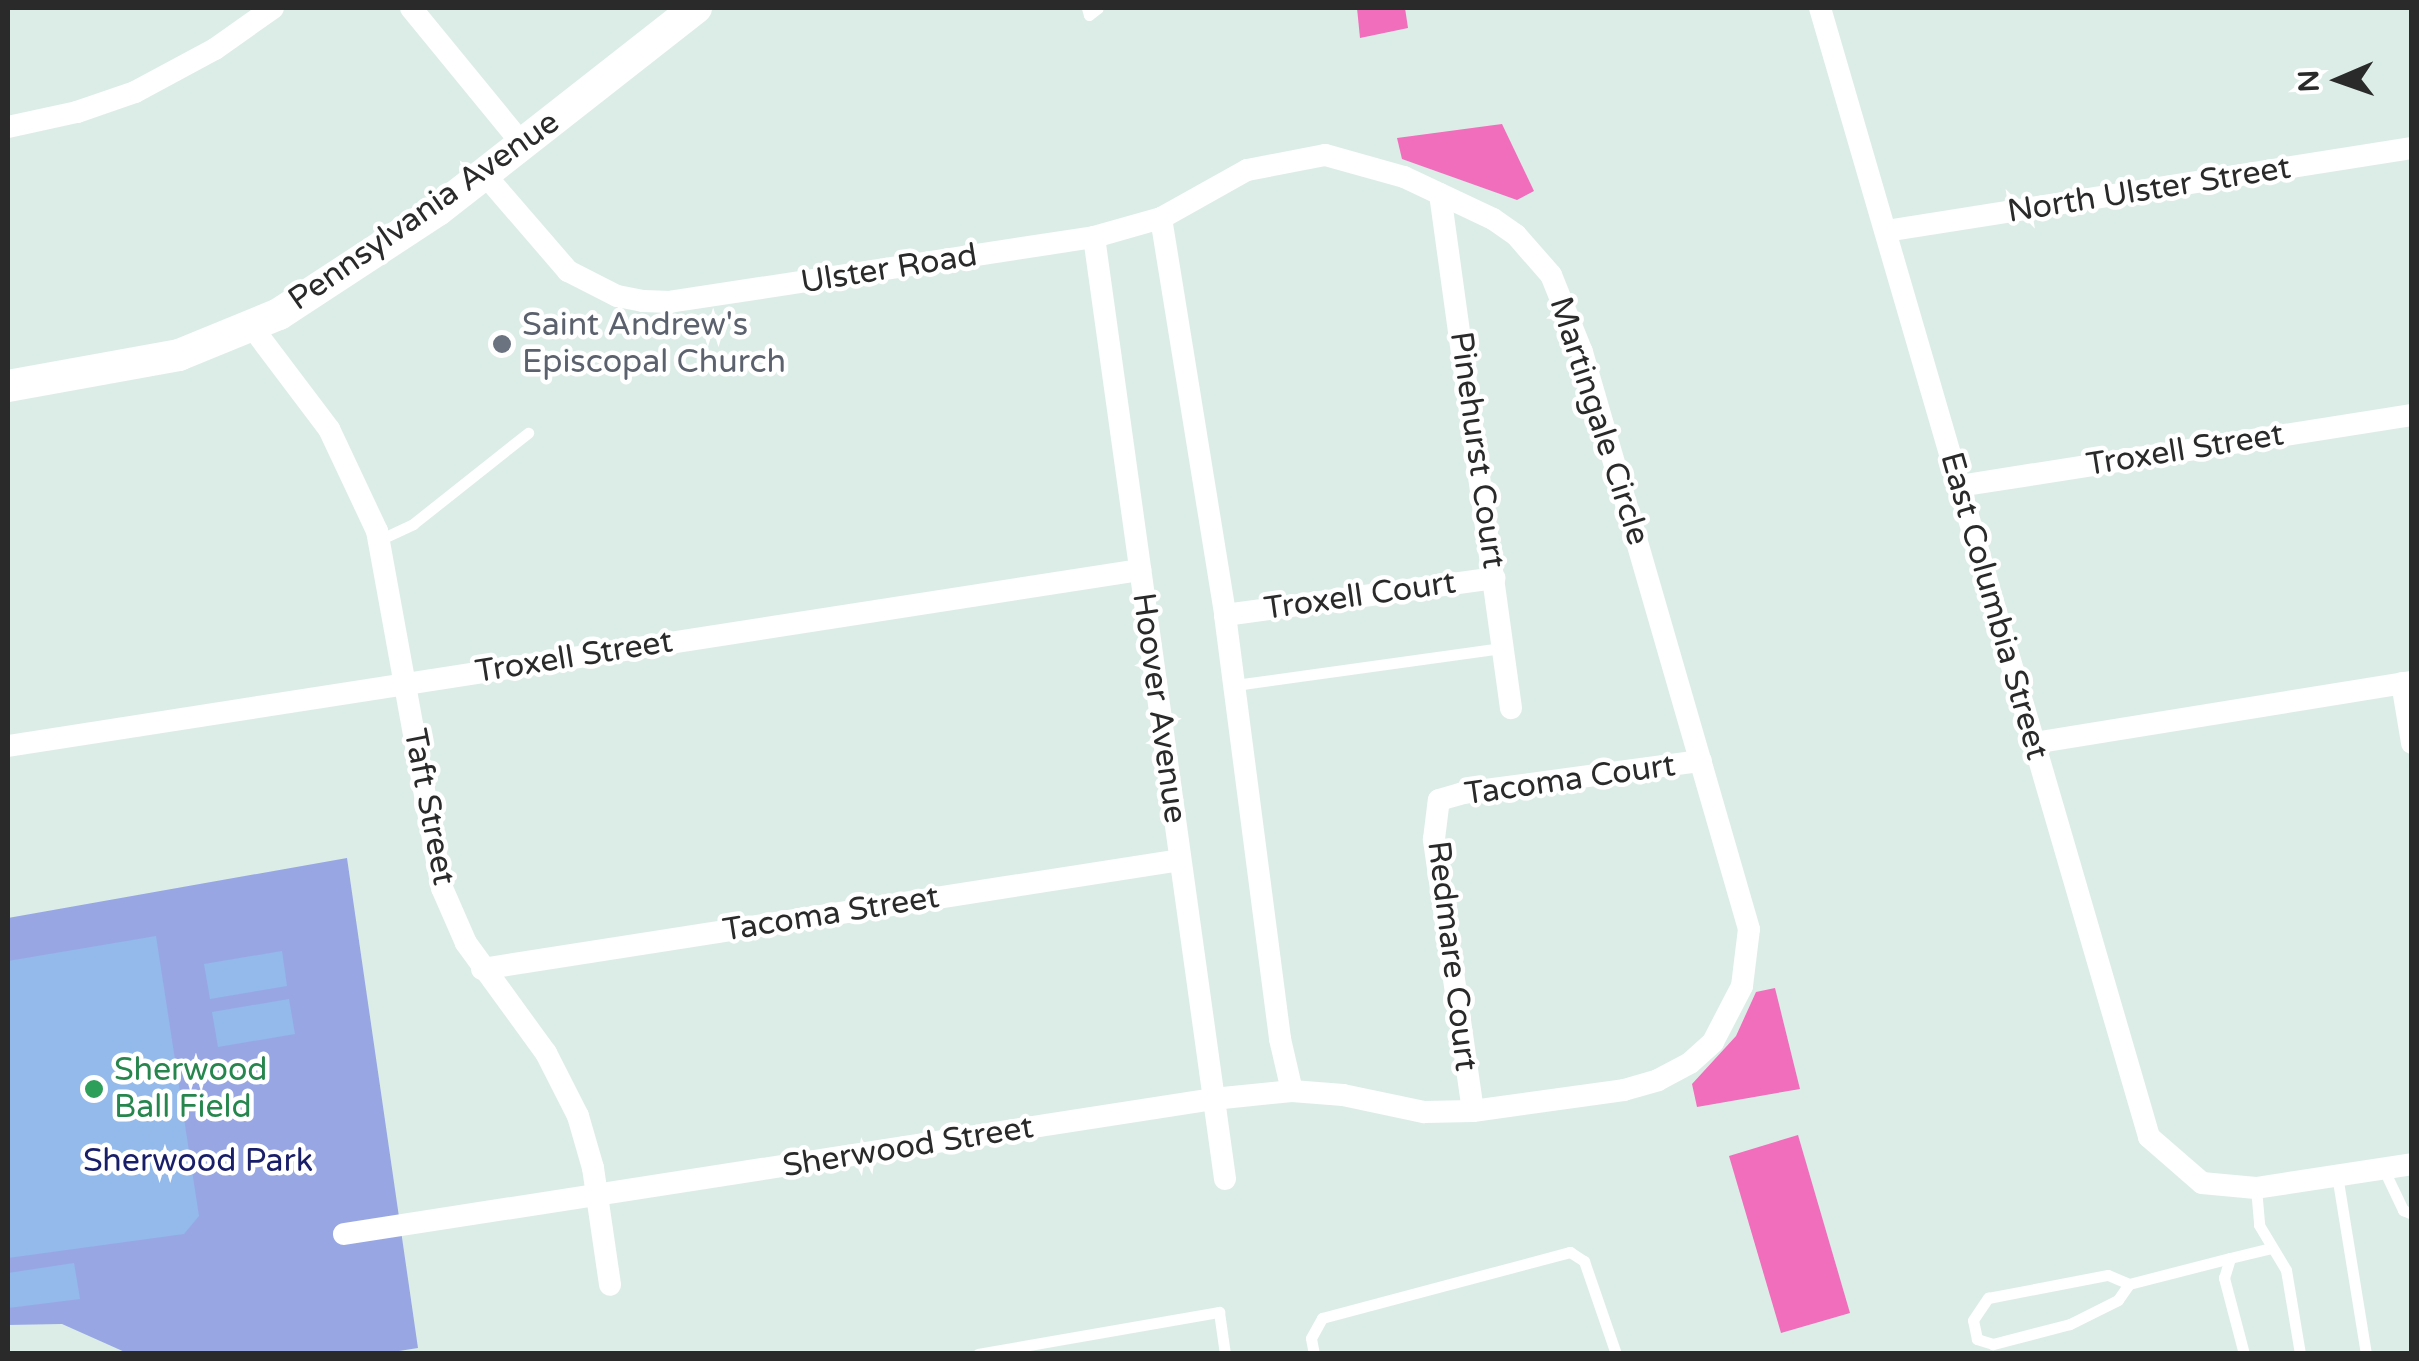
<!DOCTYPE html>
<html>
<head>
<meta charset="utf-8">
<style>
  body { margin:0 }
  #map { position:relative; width:2419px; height:1361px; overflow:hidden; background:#dcede8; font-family:"Varela Round",sans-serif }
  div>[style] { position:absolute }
  .green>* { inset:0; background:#98a7e4 }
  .pitch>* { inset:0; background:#93baeb }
  .water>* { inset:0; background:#f06ebb }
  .lane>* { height:11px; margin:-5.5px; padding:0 5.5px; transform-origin:5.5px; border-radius:5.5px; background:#fff }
  .street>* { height:22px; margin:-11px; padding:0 11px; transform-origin:11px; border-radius:11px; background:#fff }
  .secondary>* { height:32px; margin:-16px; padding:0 16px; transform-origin:16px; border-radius:16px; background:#fff }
  .dots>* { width:28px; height:28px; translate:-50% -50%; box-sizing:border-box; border:5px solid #fff; border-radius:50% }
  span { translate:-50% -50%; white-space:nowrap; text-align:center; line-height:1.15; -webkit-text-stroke:9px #fff; paint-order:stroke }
  .street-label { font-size:32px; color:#2a2a2a }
  .worship-label { font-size:32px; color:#5b616d }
  .left { translate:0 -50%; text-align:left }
  .leisure-label { font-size:32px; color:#27864d }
  .park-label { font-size:32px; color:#191e69 }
  .frame { position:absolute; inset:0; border:10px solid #2a2a2a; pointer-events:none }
  .north { position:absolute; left:2289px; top:30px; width:100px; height:100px; -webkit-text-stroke:8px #fff; paint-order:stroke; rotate:268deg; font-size:28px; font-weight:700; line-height:40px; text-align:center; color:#2a2a2a }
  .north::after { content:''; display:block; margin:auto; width:35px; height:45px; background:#2a2a2a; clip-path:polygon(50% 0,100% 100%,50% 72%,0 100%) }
</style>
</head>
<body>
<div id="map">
  <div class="green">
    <i style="clip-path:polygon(347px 858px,418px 1348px,380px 1354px,127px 1353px,62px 1324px,8px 1325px,8px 918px)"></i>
  </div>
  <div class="pitch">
    <i style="clip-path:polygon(156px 936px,199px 1216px,184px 1234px,8px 1258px,8px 961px)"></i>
    <i style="clip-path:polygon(282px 951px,287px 986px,210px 999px,204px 964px)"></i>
    <i style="clip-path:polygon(289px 999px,295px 1034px,218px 1047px,212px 1012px)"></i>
    <i style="clip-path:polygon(74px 1263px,80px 1299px,8px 1308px,8px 1273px)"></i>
  </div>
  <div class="water">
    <i style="clip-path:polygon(1357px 8px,1405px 8px,1408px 28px,1360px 38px)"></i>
    <i style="clip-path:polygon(1502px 124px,1534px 191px,1517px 200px,1402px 159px,1397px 138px)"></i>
    <i style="clip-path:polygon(1775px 988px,1800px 1089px,1697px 1107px,1692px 1084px,1736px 1036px,1756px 992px)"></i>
    <i style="clip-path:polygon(1798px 1135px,1850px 1313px,1781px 1333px,1729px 1156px)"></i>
  </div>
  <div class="lane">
    <i style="left:1087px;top:8px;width:7px;rotate:74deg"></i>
    <i style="left:1089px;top:15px;width:11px;rotate:-38deg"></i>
    <i style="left:379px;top:540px;width:38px;rotate:-25deg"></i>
    <i style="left:413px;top:524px;width:147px;rotate:-38.4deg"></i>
    <i style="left:1235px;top:685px;width:271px;rotate:-7.9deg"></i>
    <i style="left:2383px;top:1168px;width:47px;rotate:64.5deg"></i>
    <i style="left:2403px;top:1210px;width:10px;rotate:24deg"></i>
    <i style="left:2337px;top:1175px;width:181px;rotate:80.8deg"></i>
    <i style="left:2256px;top:1188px;width:37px;rotate:85deg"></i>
    <i style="left:2259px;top:1225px;width:52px;rotate:59deg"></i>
    <i style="left:2286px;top:1270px;width:85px;rotate:80.5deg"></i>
    <i style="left:2129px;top:1284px;width:19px;rotate:125deg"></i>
    <i style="left:2118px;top:1300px;width:54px;rotate:153.4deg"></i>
    <i style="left:2070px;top:1324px;width:80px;rotate:165.4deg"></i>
    <i style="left:1993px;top:1344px;width:17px;rotate:-163deg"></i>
    <i style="left:1977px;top:1339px;width:19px;rotate:-102deg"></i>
    <i style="left:1973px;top:1320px;width:27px;rotate:-56deg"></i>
    <i style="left:1988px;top:1298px;width:122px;rotate:-10.9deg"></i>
    <i style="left:2108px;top:1275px;width:23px;rotate:23deg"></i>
    <i style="left:2129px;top:1284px;width:104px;rotate:-14.4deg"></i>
    <i style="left:978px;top:1354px;width:245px;rotate:-9.9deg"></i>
    <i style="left:1219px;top:1312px;width:42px;rotate:81.9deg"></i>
    <i style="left:1314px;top:1354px;width:16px;rotate:-101deg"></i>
    <i style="left:1311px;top:1338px;width:23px;rotate:-61deg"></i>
    <i style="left:1322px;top:1318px;width:257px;rotate:-14.9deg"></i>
    <i style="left:1570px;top:1252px;width:17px;rotate:33deg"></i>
    <i style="left:1584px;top:1261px;width:98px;rotate:71deg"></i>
    <i style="left:2244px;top:1354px;width:79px;rotate:-104.7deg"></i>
    <i style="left:2224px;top:1278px;width:21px;rotate:-73deg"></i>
    <i style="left:2230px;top:1258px;width:42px;rotate:-13.7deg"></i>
  </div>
  <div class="street">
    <i style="left:411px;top:8px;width:177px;rotate:50.7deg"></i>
    <i style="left:1820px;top:8px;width:1176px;rotate:73.75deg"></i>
    <i style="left:2149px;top:1137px;width:70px;rotate:41deg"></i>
    <i style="left:2202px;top:1183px;width:54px;rotate:5.3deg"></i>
    <i style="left:2256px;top:1188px;width:158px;rotate:-8.7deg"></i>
    <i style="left:8px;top:127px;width:71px;rotate:-12.3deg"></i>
    <i style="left:77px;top:112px;width:61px;rotate:-19deg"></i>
    <i style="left:135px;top:92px;width:91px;rotate:-28.3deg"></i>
    <i style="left:215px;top:49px;width:71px;rotate:-35.3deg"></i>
    <i style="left:1440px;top:194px;width:519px;rotate:82.14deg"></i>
    <i style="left:1161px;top:218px;width:402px;rotate:80.8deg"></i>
    <i style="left:1225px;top:615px;width:428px;rotate:82.6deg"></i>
    <i style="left:1280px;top:1039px;width:53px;rotate:77deg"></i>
    <i style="left:1886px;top:231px;width:533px;rotate:-8.97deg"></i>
    <i style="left:1094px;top:237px;width:951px;rotate:82.08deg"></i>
    <i style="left:252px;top:327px;width:128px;rotate:53deg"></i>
    <i style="left:329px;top:429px;width:113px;rotate:64.8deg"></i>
    <i style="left:377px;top:531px;width:363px;rotate:79.7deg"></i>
    <i style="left:442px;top:888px;width:60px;rotate:66.4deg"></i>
    <i style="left:466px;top:943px;width:136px;rotate:54deg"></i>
    <i style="left:546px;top:1053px;width:71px;rotate:63.1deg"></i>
    <i style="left:578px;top:1116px;width:54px;rotate:73.9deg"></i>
    <i style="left:593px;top:1168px;width:118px;rotate:81.7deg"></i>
    <i style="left:1959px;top:486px;width:459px;rotate:-8.9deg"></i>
    <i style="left:1225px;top:615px;width:272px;rotate:-7.8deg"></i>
    <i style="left:2402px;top:683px;width:61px;rotate:80.5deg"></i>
    <i style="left:2034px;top:743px;width:383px;rotate:-9.2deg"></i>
    <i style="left:8px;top:746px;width:1146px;rotate:-8.84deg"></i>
    <i style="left:482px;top:969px;width:706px;rotate:-8.88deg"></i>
    <i style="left:1473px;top:1111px;width:275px;rotate:-98.2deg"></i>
    <i style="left:1434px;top:839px;width:39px;rotate:-83deg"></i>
    <i style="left:1439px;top:800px;width:25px;rotate:-16deg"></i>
    <i style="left:1463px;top:793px;width:240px;rotate:-7.7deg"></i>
    <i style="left:344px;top:1234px;width:879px;rotate:-8.83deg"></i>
    <i style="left:1213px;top:1099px;width:79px;rotate:-5.8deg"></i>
    <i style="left:1292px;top:1091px;width:51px;rotate:4.5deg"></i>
    <i style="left:1343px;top:1095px;width:83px;rotate:11.9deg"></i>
    <i style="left:1424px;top:1112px;width:49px;rotate:-1.2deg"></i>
    <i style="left:1473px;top:1111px;width:152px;rotate:-7.9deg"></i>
    <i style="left:1624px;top:1090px;width:35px;rotate:-16deg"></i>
    <i style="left:1658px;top:1080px;width:36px;rotate:-28deg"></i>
    <i style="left:1690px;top:1063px;width:31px;rotate:-42deg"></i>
    <i style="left:1713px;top:1042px;width:63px;rotate:-62.6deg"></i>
    <i style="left:1742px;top:986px;width:57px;rotate:-83deg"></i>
    <i style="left:1749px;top:929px;width:601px;rotate:-106.14deg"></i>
    <i style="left:1582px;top:352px;width:83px;rotate:-111.9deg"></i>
    <i style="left:1551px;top:275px;width:53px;rotate:-131.2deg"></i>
    <i style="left:1516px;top:235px;width:28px;rotate:-145deg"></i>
    <i style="left:1493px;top:219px;width:98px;rotate:-154.7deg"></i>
    <i style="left:1404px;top:177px;width:82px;rotate:-164.4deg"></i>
    <i style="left:1325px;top:155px;width:79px;rotate:169.1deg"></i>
    <i style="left:1247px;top:170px;width:98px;rotate:150.8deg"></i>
    <i style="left:1161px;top:218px;width:70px;rotate:164.2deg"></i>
    <i style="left:1094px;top:237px;width:428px;rotate:171.3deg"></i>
    <i style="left:671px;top:302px;width:28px;rotate:-178deg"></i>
    <i style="left:643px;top:301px;width:26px;rotate:-169deg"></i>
    <i style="left:617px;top:296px;width:55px;rotate:-153deg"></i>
    <i style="left:568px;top:271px;width:127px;rotate:-130.8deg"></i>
  </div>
  <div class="secondary">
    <i style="left:8px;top:386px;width:174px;rotate:-10.3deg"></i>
    <i style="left:179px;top:355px;width:108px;rotate:-22.3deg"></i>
    <i style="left:279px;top:314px;width:190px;rotate:-33.2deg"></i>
    <i style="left:438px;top:210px;width:328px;rotate:-38.1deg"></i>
  </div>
  <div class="dots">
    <i style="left:502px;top:344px;background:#6b7280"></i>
    <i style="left:94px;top:1089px;background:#2e9e5b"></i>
  </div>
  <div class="street-label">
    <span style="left:2149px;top:190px;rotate:-9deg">North Ulster Street</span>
    <span style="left:424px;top:211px;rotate:-35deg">Pennsylvania Avenue</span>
    <span style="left:889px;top:269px;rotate:-9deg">Ulster Road</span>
    <span style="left:1599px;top:421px;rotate:72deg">Martingale Circle</span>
    <span style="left:1477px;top:450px;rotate:82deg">Pinehurst Court</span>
    <span style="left:2185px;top:450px;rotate:-9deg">Troxell Street</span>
    <span style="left:1360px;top:596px;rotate:-8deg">Troxell Court</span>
    <span style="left:1994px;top:606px;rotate:74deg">East Columbia Street</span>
    <span style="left:574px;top:657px;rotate:-9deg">Troxell Street</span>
    <span style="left:1159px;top:708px;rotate:82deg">Hoover Avenue</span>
    <span style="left:1570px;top:780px;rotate:-8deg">Tacoma Court</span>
    <span style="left:429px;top:807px;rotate:79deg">Taft Street</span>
    <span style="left:831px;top:914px;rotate:-9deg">Tacoma Street</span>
    <span style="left:1452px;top:956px;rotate:83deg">Redmare Court</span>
    <span style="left:908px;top:1147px;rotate:-9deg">Sherwood Street</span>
  </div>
  <div class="worship-label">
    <span class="left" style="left:522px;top:344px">Saint Andrew's<br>Episcopal Church</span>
  </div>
  <div class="leisure-label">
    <span class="left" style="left:114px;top:1089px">Sherwood<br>Ball Field</span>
  </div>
  <div class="park-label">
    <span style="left:198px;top:1161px">Sherwood Park</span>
  </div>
  <div class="frame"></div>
  <div class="north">N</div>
</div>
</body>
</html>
